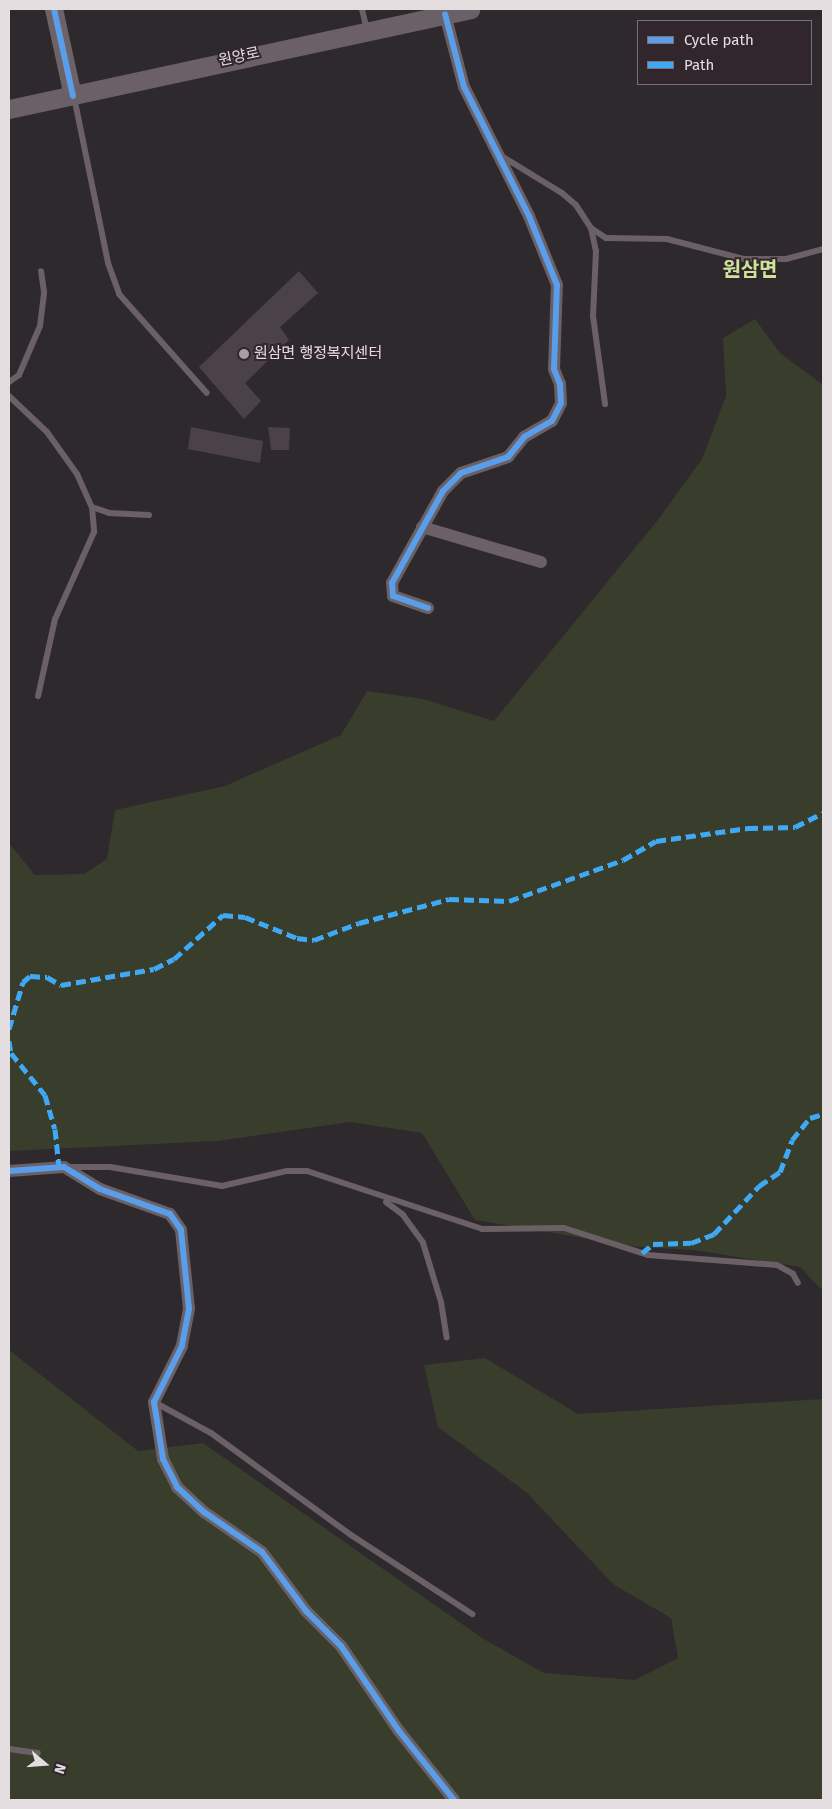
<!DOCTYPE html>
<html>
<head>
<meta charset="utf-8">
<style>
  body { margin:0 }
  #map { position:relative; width:832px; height:1809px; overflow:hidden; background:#2e292c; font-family:"Fira Sans","Noto Sans KR",sans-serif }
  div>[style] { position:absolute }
  .green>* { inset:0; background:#383d2c }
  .building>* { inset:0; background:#4a4246 }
  .lane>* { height:6px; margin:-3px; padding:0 3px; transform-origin:3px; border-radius:3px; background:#6a6065 }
  .street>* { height:12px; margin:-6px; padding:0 6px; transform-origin:6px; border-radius:6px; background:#6a6065 }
  .secondary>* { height:18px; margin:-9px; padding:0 9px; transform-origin:9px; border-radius:9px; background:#6d6268 }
  .primary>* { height:19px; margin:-9.5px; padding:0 9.5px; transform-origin:9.5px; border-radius:9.5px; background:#6b6067 }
  .quiet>* { height:5px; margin-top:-2.5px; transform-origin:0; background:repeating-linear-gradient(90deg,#3fa9f5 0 10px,transparent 0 15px) }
  .cycleway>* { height:6px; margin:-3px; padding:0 3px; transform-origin:3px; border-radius:3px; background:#5a9eea }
  .dots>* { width:14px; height:14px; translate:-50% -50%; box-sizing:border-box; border:2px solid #31262c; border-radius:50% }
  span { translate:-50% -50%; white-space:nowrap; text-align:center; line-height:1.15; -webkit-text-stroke:4px #31262c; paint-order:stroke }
  .street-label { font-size:15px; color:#e5dee1 }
  .poi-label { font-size:15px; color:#e5dee1 }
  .left { translate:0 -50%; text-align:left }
  .district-label { font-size:20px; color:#cce49a; font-weight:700 }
  .frame { position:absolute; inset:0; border:10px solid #e5dee1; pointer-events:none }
  .legend { position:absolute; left:637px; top:20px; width:175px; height:65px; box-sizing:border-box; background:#31262c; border:1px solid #797074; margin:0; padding:6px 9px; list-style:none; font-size:15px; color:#e5dee1 }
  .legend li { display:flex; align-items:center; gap:10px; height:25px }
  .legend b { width:25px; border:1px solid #797074 }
  .north { position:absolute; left:20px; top:1739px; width:50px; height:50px; -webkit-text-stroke:4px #31262c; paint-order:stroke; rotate:108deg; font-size:14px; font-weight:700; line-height:20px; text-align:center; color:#e5dee1 }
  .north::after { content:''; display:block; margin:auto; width:18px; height:22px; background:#e5dee1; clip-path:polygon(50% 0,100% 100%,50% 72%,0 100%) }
</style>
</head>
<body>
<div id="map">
  <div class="green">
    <i style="clip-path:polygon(755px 319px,780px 353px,823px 385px,823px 1291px,800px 1267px,694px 1250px,638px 1247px,475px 1220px,422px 1133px,350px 1122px,217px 1141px,9px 1151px,9px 843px,35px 875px,84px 874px,107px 859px,115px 810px,225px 786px,341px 735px,367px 691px,423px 699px,494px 721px,657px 521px,702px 459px,726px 396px,723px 338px)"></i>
    <i style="clip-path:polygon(9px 1350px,138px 1451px,203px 1443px,482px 1638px,544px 1673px,635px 1680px,678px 1658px,671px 1618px,614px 1585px,526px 1492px,438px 1427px,424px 1365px,485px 1358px,578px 1414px,823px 1399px,823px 1800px,9px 1800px)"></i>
  </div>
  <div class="building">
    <i style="clip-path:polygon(299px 271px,318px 293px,280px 327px,289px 340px,245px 383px,261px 401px,244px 419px,199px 367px)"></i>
    <i style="clip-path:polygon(191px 427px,263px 441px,260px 463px,188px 449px)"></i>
    <i style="clip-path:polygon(268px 427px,290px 428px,289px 450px,271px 450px)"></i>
  </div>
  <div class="lane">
    <i style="left:362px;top:9px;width:22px;rotate:77deg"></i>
    <i style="left:74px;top:97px;width:169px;rotate:78.4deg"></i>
    <i style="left:108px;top:263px;width:33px;rotate:70deg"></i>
    <i style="left:119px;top:294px;width:132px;rotate:48.4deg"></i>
    <i style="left:503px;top:157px;width:69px;rotate:31.4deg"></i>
    <i style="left:562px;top:193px;width:18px;rotate:41deg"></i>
    <i style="left:576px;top:205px;width:27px;rotate:57deg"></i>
    <i style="left:591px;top:228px;width:24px;rotate:78deg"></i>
    <i style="left:596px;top:251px;width:65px;rotate:92.6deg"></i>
    <i style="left:593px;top:316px;width:89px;rotate:82.2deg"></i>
    <i style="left:591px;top:228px;width:18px;rotate:34deg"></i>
    <i style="left:606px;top:238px;width:61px;rotate:0.9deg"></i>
    <i style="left:667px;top:239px;width:80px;rotate:14.6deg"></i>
    <i style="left:744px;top:259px;width:42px"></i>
    <i style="left:786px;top:259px;width:38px;rotate:-15deg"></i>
    <i style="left:9px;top:382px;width:12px;rotate:-35deg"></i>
    <i style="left:19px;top:375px;width:53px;rotate:-66.8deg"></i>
    <i style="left:40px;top:326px;width:34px;rotate:-83deg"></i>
    <i style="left:44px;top:292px;width:21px;rotate:-98deg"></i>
    <i style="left:9px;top:396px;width:52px;rotate:43.5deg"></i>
    <i style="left:47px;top:432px;width:52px;rotate:54.5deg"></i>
    <i style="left:77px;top:474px;width:36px;rotate:66deg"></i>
    <i style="left:92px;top:507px;width:25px;rotate:85deg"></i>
    <i style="left:94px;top:532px;width:95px;rotate:114.1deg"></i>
    <i style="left:55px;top:619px;width:79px;rotate:102.4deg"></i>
    <i style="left:92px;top:507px;width:18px;rotate:19deg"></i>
    <i style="left:109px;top:513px;width:40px;rotate:2.9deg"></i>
    <i style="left:67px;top:1167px;width:43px"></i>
    <i style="left:110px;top:1167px;width:114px;rotate:9.6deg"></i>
    <i style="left:222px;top:1186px;width:67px;rotate:-13deg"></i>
    <i style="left:287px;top:1171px;width:20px"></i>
    <i style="left:307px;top:1171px;width:184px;rotate:18.3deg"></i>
    <i style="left:482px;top:1229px;width:82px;rotate:-0.7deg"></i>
    <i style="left:564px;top:1228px;width:88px;rotate:17.8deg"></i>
    <i style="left:648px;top:1255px;width:129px;rotate:4.4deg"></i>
    <i style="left:777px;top:1265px;width:18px;rotate:29deg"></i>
    <i style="left:793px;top:1274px;width:10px;rotate:61deg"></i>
    <i style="left:386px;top:1202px;width:21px;rotate:37deg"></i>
    <i style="left:403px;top:1215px;width:34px;rotate:54deg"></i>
    <i style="left:423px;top:1243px;width:62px;rotate:73deg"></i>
    <i style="left:441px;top:1302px;width:36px;rotate:81deg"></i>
    <i style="left:154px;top:1402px;width:65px;rotate:28.5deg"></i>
    <i style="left:211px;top:1433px;width:173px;rotate:36.1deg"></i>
    <i style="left:351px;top:1535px;width:145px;rotate:33.1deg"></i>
    <i style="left:9px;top:1749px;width:29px;rotate:8deg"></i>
  </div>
  <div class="street">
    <i style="left:422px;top:527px;width:124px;rotate:16.4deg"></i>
    <i style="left:428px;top:608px;width:37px;rotate:-161deg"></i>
    <i style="left:393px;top:596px;width:13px;rotate:-94deg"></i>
    <i style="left:392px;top:583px;width:105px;rotate:-61deg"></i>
    <i style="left:443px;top:491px;width:25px;rotate:-45deg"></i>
    <i style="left:461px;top:473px;width:50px;rotate:-18.8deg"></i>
    <i style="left:508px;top:457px;width:26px;rotate:-51deg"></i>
    <i style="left:524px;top:437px;width:32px;rotate:-30deg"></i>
    <i style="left:552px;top:421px;width:20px;rotate:-63deg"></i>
    <i style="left:561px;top:403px;width:19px;rotate:-93deg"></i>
    <i style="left:560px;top:384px;width:16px;rotate:-112deg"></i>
    <i style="left:554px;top:369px;width:84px;rotate:-88deg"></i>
    <i style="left:557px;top:285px;width:74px;rotate:-112.1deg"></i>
    <i style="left:529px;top:216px;width:144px;rotate:-116.7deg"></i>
    <i style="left:464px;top:87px;width:75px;rotate:-104.6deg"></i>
    <i style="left:9px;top:1171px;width:55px;rotate:-4.2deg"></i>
    <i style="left:64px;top:1167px;width:42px;rotate:31.4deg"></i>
    <i style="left:100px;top:1189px;width:74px;rotate:19.7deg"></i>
    <i style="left:170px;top:1214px;width:19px;rotate:55deg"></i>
    <i style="left:181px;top:1230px;width:79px;rotate:84.2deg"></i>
    <i style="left:189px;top:1309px;width:38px;rotate:101deg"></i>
    <i style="left:182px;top:1346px;width:63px;rotate:116.6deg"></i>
    <i style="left:154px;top:1402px;width:58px;rotate:81deg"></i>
    <i style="left:163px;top:1459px;width:31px;rotate:63deg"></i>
    <i style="left:177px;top:1487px;width:37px;rotate:43deg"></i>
    <i style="left:204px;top:1512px;width:70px;rotate:34.6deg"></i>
    <i style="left:262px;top:1552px;width:74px;rotate:53.3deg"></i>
    <i style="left:306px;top:1611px;width:49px;rotate:45deg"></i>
    <i style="left:341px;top:1646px;width:103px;rotate:55.7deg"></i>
    <i style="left:399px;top:1731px;width:88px;rotate:51.4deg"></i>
  </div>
  <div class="secondary">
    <i style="left:54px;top:9px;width:89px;rotate:77.7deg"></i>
  </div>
  <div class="primary">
    <i style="left:9px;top:109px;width:472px;rotate:-12.2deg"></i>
  </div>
  <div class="quiet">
    <i style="left:9px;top:1029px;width:49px;rotate:-73.4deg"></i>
    <i style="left:23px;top:982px;width:9px;rotate:-41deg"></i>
    <i style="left:30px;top:976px;width:17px;rotate:3deg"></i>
    <i style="left:47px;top:977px;width:16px;rotate:30deg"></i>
    <i style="left:61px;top:985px;width:94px;rotate:-9.8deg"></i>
    <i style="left:154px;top:969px;width:22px;rotate:-27deg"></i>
    <i style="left:174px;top:959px;width:66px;rotate:-41.9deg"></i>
    <i style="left:223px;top:915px;width:22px;rotate:5deg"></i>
    <i style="left:245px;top:917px;width:56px;rotate:22deg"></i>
    <i style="left:297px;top:938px;width:17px;rotate:7deg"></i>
    <i style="left:314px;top:940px;width:48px;rotate:-20.7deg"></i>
    <i style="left:359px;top:923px;width:93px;rotate:-14.9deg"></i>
    <i style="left:449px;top:899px;width:60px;rotate:1.9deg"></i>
    <i style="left:509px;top:901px;width:121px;rotate:-19.8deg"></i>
    <i style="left:623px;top:860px;width:38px;rotate:-30deg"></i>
    <i style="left:656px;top:841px;width:93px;rotate:-8deg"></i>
    <i style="left:748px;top:828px;width:47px;rotate:-1.2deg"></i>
    <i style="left:795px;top:827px;width:31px;rotate:-27deg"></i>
    <i style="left:9px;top:1041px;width:12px;rotate:81deg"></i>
    <i style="left:11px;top:1053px;width:54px;rotate:51deg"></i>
    <i style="left:45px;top:1095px;width:35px;rotate:74deg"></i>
    <i style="left:55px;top:1129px;width:38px;rotate:84deg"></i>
    <i style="left:642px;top:1253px;width:14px;rotate:-39deg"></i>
    <i style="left:653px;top:1244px;width:38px;rotate:-2deg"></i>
    <i style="left:691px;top:1243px;width:25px;rotate:-21deg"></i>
    <i style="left:714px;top:1234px;width:66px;rotate:-46.8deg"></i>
    <i style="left:759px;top:1186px;width:25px;rotate:-34deg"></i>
    <i style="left:780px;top:1172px;width:34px;rotate:-69deg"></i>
    <i style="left:792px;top:1140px;width:28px;rotate:-51deg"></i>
    <i style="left:810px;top:1118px;width:14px;rotate:-17deg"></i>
  </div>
  <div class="cycleway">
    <i style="left:54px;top:9px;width:89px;rotate:77.7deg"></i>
    <i style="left:428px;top:608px;width:37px;rotate:-161deg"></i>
    <i style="left:393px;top:596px;width:13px;rotate:-94deg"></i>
    <i style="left:392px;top:583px;width:105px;rotate:-61deg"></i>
    <i style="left:443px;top:491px;width:25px;rotate:-45deg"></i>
    <i style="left:461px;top:473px;width:50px;rotate:-18.8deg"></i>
    <i style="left:508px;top:457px;width:26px;rotate:-51deg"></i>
    <i style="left:524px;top:437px;width:32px;rotate:-30deg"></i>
    <i style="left:552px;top:421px;width:20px;rotate:-63deg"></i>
    <i style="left:561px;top:403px;width:19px;rotate:-93deg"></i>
    <i style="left:560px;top:384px;width:16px;rotate:-112deg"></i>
    <i style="left:554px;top:369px;width:84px;rotate:-88deg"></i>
    <i style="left:557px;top:285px;width:74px;rotate:-112.1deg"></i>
    <i style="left:529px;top:216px;width:144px;rotate:-116.7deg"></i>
    <i style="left:464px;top:87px;width:75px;rotate:-104.6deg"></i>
    <i style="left:9px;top:1171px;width:55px;rotate:-4.2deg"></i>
    <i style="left:64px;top:1167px;width:42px;rotate:31.4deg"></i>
    <i style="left:100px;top:1189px;width:74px;rotate:19.7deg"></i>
    <i style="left:170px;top:1214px;width:19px;rotate:55deg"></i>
    <i style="left:181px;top:1230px;width:79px;rotate:84.2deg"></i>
    <i style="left:189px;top:1309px;width:38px;rotate:101deg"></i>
    <i style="left:182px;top:1346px;width:63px;rotate:116.6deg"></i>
    <i style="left:154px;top:1402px;width:58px;rotate:81deg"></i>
    <i style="left:163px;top:1459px;width:31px;rotate:63deg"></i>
    <i style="left:177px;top:1487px;width:37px;rotate:43deg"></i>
    <i style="left:204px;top:1512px;width:70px;rotate:34.6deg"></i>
    <i style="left:262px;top:1552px;width:74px;rotate:53.3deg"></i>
    <i style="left:306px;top:1611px;width:49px;rotate:45deg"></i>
    <i style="left:341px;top:1646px;width:103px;rotate:55.7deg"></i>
    <i style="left:399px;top:1731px;width:88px;rotate:51.4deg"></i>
  </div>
  <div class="dots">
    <i style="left:244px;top:354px;background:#a59fa2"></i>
  </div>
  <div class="street-label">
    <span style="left:239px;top:57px;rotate:-12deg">원양로</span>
  </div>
  <div class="poi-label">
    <span class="left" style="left:254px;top:354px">원삼면 행정복지센터</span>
  </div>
  <div class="district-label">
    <span style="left:750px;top:269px">원삼면</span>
  </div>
  <div class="frame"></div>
  <ul class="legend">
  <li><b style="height:6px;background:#5a9eea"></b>Cycle path</li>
  <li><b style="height:6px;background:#3fa9f5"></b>Path</li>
  </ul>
  <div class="north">N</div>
</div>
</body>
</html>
